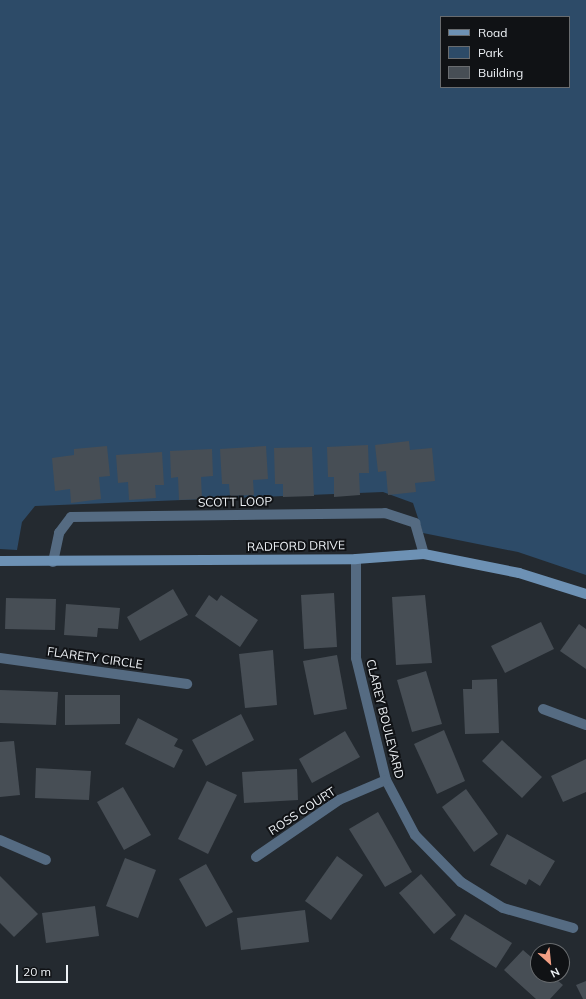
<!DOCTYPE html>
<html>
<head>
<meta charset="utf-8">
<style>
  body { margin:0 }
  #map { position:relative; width:586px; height:999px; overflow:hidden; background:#242a30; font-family:Mulish,sans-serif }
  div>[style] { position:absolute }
  .green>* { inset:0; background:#2d4b68 }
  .building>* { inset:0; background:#474e55 }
  .street>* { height:10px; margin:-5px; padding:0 5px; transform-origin:5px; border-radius:5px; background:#556b82 }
  .secondary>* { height:10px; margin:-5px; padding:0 5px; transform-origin:5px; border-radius:5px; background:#6d91b4 }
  span { translate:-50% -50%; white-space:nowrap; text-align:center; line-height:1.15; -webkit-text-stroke:4px #101215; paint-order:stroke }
  .street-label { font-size:12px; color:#eef2f6 }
  .legend { position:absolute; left:440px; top:16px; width:130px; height:72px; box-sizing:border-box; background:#101215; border:1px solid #696c6f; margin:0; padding:5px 7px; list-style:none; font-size:12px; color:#eef2f6 }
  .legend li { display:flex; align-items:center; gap:8px; height:20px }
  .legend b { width:20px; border:1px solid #696c6f }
  .north { position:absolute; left:530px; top:943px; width:40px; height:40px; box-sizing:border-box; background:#101215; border:1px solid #696c6f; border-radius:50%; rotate:153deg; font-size:11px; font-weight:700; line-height:16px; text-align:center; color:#eef2f6 }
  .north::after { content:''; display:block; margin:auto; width:14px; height:18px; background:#f39f84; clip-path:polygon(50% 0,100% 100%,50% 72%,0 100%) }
  .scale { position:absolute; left:16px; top:965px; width:52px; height:18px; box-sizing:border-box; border:2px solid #eef2f6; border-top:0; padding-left:5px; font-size:12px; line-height:14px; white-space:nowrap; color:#eef2f6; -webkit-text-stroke:3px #101215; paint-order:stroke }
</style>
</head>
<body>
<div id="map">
  <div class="green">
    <i style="clip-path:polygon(evenodd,0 0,586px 0,586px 575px,518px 552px,423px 533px,413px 503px,383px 492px,35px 506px,22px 522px,17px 550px,0 549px,0 0,441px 17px,569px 17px,569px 87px,441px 87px,441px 17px)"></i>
  </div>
  <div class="building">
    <i style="clip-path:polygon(409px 441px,410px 450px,432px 448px,435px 481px,415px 483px,416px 492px,388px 495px,386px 471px,378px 472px,375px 445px)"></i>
    <i style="clip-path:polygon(368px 445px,369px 473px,359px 473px,360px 495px,334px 497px,334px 477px,328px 477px,327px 447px)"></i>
    <i style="clip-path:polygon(107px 446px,110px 476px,99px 477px,101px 499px,71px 503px,70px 489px,55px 491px,52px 458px,74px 455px,74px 449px)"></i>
    <i style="clip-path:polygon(266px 446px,268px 479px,253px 480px,254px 495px,230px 496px,229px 484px,222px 484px,220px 449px)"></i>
    <i style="clip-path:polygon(312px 447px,314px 496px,283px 497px,283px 484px,275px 484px,274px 448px)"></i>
    <i style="clip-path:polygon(212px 449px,213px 476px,201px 477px,202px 499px,179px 500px,178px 477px,171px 478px,170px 451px)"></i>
    <i style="clip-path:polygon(162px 452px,164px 485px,155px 485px,156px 498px,129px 500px,128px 482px,118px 483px,116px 455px)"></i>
    <i style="clip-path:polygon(173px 589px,188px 615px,140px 641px,127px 617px)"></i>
    <i style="clip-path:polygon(334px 593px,337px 647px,304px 649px,301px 595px)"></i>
    <i style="clip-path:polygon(209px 595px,217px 601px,221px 595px,258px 620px,240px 647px,195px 616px)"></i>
    <i style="clip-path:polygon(425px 595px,432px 663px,396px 665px,392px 597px)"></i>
    <i style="clip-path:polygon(6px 598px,56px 599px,55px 630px,5px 629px)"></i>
    <i style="clip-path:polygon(66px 604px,120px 608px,118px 629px,98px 628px,97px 637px,64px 635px)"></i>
    <i style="clip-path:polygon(541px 622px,554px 649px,505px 673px,491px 646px)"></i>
    <i style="clip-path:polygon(579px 624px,586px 629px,586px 669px,560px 651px)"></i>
    <i style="clip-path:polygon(273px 650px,277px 705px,245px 708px,239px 654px)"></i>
    <i style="clip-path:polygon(337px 655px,347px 709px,314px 715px,303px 661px)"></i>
    <i style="clip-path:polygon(426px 671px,442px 724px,412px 732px,397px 680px)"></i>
    <i style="clip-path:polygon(497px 679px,499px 733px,465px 734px,463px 689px,472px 689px,472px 680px)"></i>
    <i style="clip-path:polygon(0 690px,58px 692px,56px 725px,0 723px)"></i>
    <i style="clip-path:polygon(65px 695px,120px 695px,120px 724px,65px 725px)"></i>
    <i style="clip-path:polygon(241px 714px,254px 740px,206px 766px,192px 740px)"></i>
    <i style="clip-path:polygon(138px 718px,178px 739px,174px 746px,183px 750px,174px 768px,125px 744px)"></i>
    <i style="clip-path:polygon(444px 730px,465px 781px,437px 794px,414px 744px)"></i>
    <i style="clip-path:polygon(345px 731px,360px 757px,312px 783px,299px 759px)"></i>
    <i style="clip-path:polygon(502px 740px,542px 777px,522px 798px,482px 761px)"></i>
    <i style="clip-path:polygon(14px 741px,20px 795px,0 797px,0 742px)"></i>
    <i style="clip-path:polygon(586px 759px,586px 792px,563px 802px,551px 776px)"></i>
    <i style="clip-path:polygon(36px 768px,91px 771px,89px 800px,35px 798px)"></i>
    <i style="clip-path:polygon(297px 769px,298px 800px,244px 803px,242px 772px)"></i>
    <i style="clip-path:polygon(207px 781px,237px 795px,208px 854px,178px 839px)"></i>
    <i style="clip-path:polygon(123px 787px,151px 835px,124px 850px,97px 802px)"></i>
    <i style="clip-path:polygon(466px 789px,498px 834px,474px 852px,442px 807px)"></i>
    <i style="clip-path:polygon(378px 812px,412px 872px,385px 887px,349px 829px)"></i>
    <i style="clip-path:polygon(507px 834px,555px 861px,540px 886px,529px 879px,526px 885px,490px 865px)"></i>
    <i style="clip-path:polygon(337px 856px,363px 875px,331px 920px,305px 901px)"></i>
    <i style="clip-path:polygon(125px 858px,156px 870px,138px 918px,106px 906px)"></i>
    <i style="clip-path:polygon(206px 864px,233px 912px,206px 927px,179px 879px)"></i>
    <i style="clip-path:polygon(421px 874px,456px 915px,434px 934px,399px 893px)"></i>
    <i style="clip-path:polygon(0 876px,38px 914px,14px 937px,0 923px)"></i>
    <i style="clip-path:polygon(95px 906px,99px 936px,46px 943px,42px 913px)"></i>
    <i style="clip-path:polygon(305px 910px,309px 942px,241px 950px,237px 918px)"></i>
    <i style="clip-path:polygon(465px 914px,512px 943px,496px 968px,450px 939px)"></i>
    <i style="clip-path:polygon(523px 950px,538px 963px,538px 975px,551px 975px,563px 985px,550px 999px,536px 999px,504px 970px)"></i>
    <i style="clip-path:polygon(586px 981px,586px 999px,583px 999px,576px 985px)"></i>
  </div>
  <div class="street">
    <i style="left:356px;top:559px;width:99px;rotate:90deg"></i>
    <i style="left:356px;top:658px;width:126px;rotate:76.2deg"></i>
    <i style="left:386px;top:780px;width:62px;rotate:62.2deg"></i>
    <i style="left:415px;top:835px;width:66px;rotate:45.6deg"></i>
    <i style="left:461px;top:882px;width:49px;rotate:31.8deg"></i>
    <i style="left:503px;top:908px;width:73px;rotate:15.9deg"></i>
    <i style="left:53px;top:562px;width:30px;rotate:-78deg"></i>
    <i style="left:59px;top:533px;width:20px;rotate:-53deg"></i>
    <i style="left:71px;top:517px;width:314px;rotate:-0.7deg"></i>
    <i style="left:385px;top:513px;width:32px;rotate:18deg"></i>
    <i style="left:415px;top:523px;width:32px;rotate:74deg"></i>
    <i style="left:0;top:658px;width:189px;rotate:7.9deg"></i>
    <i style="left:543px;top:709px;width:46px;rotate:20.4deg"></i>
    <i style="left:0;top:840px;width:50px;rotate:23.5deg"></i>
    <i style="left:256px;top:857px;width:101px;rotate:-34.5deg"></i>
    <i style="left:339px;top:800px;width:51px;rotate:-23.1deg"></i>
  </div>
  <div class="secondary">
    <i style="left:0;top:561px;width:356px;rotate:-0.3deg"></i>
    <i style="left:356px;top:559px;width:68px;rotate:-4.2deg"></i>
    <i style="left:424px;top:554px;width:97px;rotate:11.3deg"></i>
    <i style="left:519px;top:573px;width:70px;rotate:17.4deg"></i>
  </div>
  <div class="street-label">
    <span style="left:235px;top:502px;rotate:-1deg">SCOTT LOOP</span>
    <span style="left:296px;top:546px;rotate:-1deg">RADFORD DRIVE</span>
    <span style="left:95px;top:658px;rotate:8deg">FLARETY CIRCLE</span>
    <span style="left:385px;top:719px;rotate:76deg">CLAREY BOULEVARD</span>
    <span style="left:302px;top:811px;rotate:-33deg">ROSS COURT</span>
  </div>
  <ul class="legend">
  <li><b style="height:5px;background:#6d91b4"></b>Road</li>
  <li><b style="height:11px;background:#2d4b68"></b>Park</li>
  <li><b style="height:11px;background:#474e55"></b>Building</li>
  </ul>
  <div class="north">N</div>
  <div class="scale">20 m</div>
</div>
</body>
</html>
